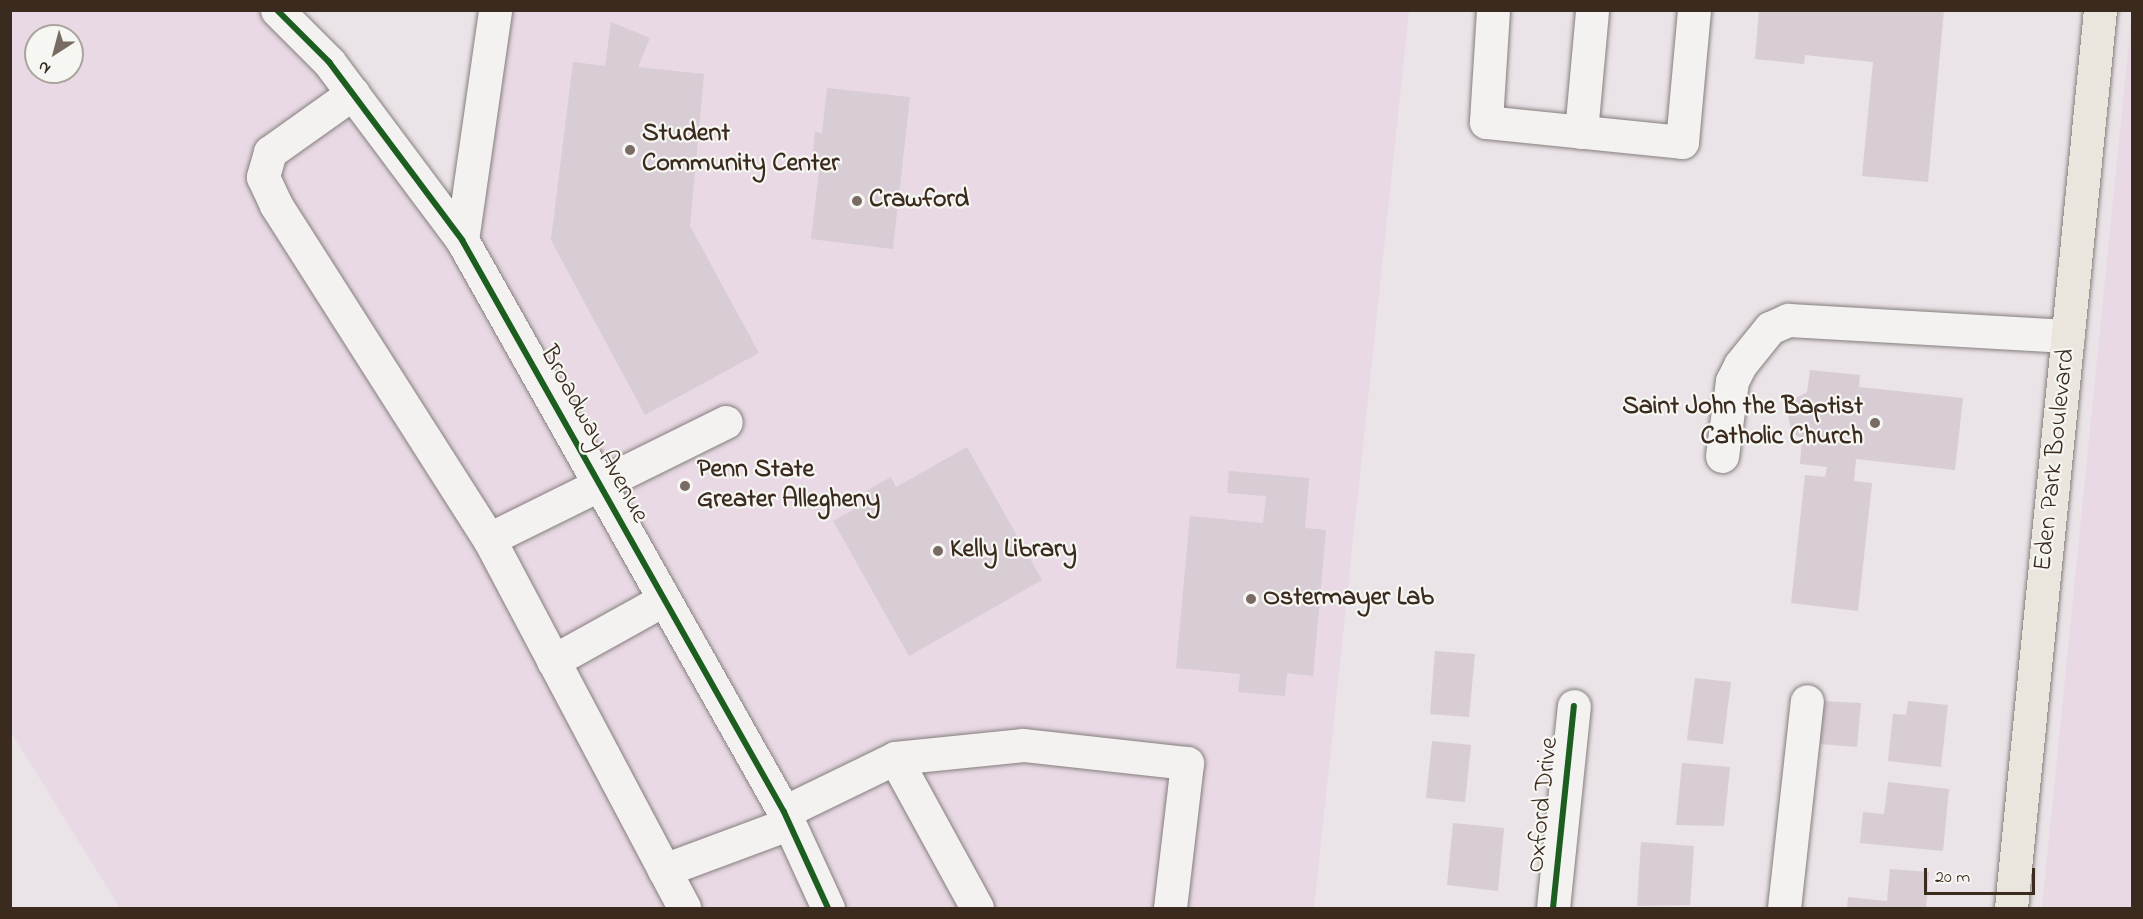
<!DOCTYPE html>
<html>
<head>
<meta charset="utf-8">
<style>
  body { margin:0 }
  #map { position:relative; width:2143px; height:919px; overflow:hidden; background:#eae3e7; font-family:"Indie Flower",sans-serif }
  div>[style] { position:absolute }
  .built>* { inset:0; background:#e8d9e4 }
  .building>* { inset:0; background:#d8ccd5 }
  .roads { filter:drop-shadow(0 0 2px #857e7d) drop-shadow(0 0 2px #857e7d) }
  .minor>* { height:33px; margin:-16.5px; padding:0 16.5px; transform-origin:16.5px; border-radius:16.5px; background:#f3f2f1 }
  .major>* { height:33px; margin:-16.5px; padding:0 16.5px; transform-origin:16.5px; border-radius:16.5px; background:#eae6dd }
  .cycleway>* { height:6px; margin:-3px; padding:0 3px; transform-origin:3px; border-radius:3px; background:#1b5e20 }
  .dots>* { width:16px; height:16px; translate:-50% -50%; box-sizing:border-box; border:3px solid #f6f6f2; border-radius:50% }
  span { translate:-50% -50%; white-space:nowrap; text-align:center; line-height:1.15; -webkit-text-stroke:4.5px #f6f6f2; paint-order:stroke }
  .poi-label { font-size:26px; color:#3b2a1e; font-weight:700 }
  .left { translate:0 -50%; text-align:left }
  .right { translate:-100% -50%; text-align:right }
  .street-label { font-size:26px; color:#3b2a1e }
  .frame { position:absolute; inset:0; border:12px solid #3b2a1e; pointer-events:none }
  .north { position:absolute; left:24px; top:24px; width:60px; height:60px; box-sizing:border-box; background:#f6f6f2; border:2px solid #aba49d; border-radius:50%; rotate:216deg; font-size:16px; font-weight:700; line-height:24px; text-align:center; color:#3b2a1e }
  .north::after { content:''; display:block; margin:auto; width:21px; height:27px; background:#786b64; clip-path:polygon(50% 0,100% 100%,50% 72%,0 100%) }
  .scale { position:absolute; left:1924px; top:868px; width:111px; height:27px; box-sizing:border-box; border:3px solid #3b2a1e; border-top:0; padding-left:8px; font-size:18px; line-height:21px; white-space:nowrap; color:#3b2a1e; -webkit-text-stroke:4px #f6f6f2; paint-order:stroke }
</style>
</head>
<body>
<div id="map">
  <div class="built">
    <i style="clip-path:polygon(evenodd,11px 11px,277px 11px,462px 240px,495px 11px,1409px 11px,1314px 908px,120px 908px,11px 732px,11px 11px,36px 36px,72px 36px,72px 72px,36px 72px,36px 36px)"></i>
    <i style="clip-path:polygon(2132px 11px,2132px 908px,2042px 908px)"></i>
  </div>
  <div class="building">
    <i style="clip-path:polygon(1759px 10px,1944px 10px,1928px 182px,1862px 176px,1873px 62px,1805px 55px,1804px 64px,1755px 59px)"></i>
    <i style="clip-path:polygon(611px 22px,650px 38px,638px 67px,704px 74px,690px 226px,759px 353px,645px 415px,551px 240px,573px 62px,605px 66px)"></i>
    <i style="clip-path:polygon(827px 88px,910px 97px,893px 249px,811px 239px,820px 163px,812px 162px,815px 132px,822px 133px)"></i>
    <i style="clip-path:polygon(1810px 370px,1860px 375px,1859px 387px,1963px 398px,1955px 470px,1856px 459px,1854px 481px,1872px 483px,1858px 611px,1791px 603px,1805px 475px,1825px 477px,1827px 467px,1800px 464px,1802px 439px,1791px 431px,1788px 415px,1794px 399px,1807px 392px)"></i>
    <i style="clip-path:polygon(967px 447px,1042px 580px,909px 656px,833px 521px,871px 500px,866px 491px,891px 477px,896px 487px)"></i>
    <i style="clip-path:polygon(1229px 471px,1309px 478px,1305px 528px,1326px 530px,1313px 676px,1287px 673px,1285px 696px,1238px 692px,1240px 674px,1176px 668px,1190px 516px,1263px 523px,1266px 496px,1227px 493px)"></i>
    <i style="clip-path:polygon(1435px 651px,1475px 654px,1469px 717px,1430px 714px)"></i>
    <i style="clip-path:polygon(1695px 678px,1731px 682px,1723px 744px,1687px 740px)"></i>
    <i style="clip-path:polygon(1823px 701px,1861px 703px,1857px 747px,1820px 744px)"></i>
    <i style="clip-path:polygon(1908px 701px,1948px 705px,1941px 767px,1888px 761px,1893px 714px,1906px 715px)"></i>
    <i style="clip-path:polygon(1432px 741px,1471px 745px,1465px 802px,1426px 798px)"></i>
    <i style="clip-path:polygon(1682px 763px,1730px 767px,1724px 826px,1676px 825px)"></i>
    <i style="clip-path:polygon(1888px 782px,1949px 789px,1943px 851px,1860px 843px,1863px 812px,1884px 814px)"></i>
    <i style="clip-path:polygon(1453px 823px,1504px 828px,1498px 891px,1447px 885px)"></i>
    <i style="clip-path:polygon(1641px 842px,1694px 846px,1690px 905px,1637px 906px)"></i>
    <i style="clip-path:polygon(1890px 869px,1929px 872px,1926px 908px,1847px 908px,1848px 897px,1887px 901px)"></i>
  </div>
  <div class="roads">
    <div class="minor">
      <i style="left:277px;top:10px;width:74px;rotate:45deg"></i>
      <i style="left:329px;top:62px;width:222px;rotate:53.2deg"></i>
      <i style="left:462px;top:240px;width:656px;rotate:60.62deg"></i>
      <i style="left:784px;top:812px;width:106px;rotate:65.4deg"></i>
      <i style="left:1493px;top:10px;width:112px;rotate:93.6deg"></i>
      <i style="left:1486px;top:122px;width:197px;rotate:5.8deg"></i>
      <i style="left:1682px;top:142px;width:133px;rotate:-84.8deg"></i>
      <i style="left:353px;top:93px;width:102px;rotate:144.6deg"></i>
      <i style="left:270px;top:152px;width:26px;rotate:106deg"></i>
      <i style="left:263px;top:177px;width:31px;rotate:65deg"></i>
      <i style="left:276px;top:205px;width:396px;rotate:57.5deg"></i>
      <i style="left:489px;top:539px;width:417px;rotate:62.1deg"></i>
      <i style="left:1581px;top:132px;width:122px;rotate:-84.8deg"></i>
      <i style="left:462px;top:240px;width:232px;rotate:-81.8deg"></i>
      <i style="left:1722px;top:456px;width:76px;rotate:-82.4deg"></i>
      <i style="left:1732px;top:381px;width:18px;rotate:-63deg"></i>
      <i style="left:1740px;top:365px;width:48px;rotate:-51deg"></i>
      <i style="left:1770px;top:328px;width:20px;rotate:-24deg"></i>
      <i style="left:1788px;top:320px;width:280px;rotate:3.3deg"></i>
      <i style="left:489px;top:539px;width:264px;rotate:-26.3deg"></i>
      <i style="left:553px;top:661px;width:126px;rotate:-29deg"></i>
      <i style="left:895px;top:758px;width:171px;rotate:61.3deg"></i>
      <i style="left:784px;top:812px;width:123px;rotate:-25.9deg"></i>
      <i style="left:895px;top:758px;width:129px;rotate:-5.8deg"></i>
      <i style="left:1023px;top:745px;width:165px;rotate:6.3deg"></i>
      <i style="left:1187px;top:763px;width:146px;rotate:96.7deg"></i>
      <i style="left:664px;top:870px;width:132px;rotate:-20.4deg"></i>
      <i style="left:1553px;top:908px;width:203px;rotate:-84.1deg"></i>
      <i style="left:1784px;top:908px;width:208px;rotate:-83.7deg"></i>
    </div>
    <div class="major">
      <i style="left:2011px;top:908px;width:902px;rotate:-84.34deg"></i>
    </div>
  </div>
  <div class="cycleway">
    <i style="left:277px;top:10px;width:74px;rotate:45deg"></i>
    <i style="left:329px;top:62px;width:222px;rotate:53.2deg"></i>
    <i style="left:462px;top:240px;width:656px;rotate:60.62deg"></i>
    <i style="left:784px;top:812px;width:106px;rotate:65.4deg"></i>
    <i style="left:1553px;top:908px;width:203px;rotate:-84.1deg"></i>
  </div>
  <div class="dots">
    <i style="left:630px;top:150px;background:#786b64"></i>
    <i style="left:857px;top:201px;background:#786b64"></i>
    <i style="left:1875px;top:423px;background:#786b64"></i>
    <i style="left:685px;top:486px;background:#786b64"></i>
    <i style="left:938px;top:551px;background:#786b64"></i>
    <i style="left:1251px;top:599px;background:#786b64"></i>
  </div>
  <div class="poi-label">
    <span class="left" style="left:642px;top:150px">Student<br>Community Center</span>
    <span class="left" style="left:869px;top:201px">Crawford</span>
    <span class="right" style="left:1863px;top:423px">Saint John the Baptist<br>Catholic Church</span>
    <span class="left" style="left:697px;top:486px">Penn State<br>Greater Allegheny</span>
    <span class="left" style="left:950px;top:551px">Kelly Library</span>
    <span class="left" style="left:1263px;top:599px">Ostermayer Lab</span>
  </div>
  <div class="street-label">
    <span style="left:593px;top:435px;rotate:61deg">Broadway Avenue</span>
    <span style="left:2056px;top:460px;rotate:-84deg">Eden Park Boulevard</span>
    <span style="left:1544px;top:805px;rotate:-84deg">Oxford Drive</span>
  </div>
  <div class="frame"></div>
  <div class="north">N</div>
  <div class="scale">20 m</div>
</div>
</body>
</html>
